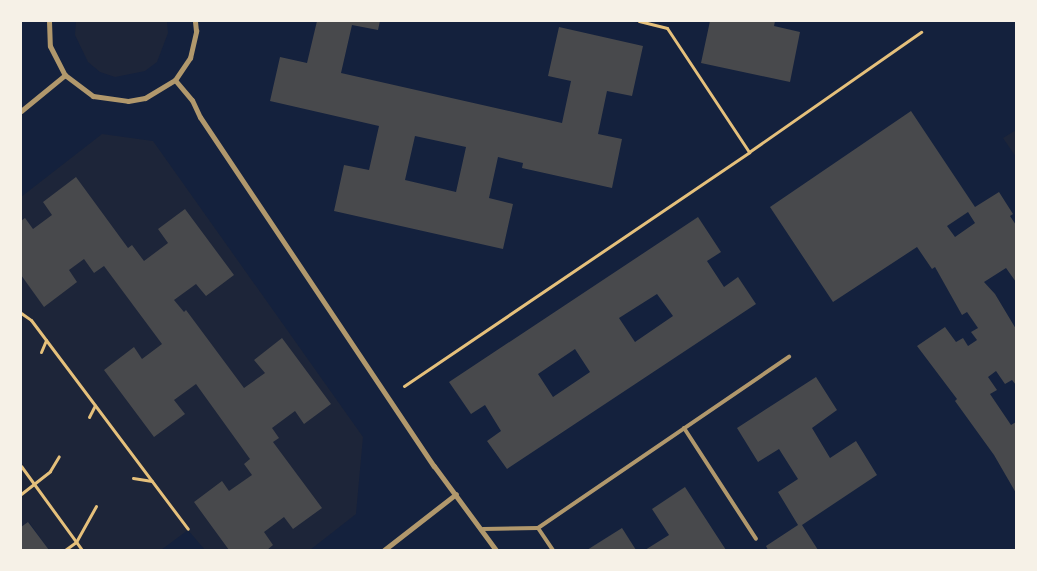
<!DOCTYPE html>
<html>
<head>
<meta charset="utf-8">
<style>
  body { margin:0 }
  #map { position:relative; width:1037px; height:571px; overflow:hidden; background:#14213d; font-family:"Nunito Sans",sans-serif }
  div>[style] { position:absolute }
  .green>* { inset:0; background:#1d2539 }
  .building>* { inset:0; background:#48494c }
  .path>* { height:3px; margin:-1.5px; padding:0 1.5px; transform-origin:1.5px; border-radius:1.5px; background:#e5c07b }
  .service>* { height:4px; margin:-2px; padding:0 2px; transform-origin:2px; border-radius:2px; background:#b1986c }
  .minor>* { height:5px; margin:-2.5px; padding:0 2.5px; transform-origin:2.5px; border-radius:2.5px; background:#b1986c }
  span { translate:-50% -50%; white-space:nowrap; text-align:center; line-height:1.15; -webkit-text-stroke:5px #f6f1e7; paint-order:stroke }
  .frame { position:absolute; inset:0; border:22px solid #f6f1e7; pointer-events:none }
</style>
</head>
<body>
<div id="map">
  <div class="green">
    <i style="clip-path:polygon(76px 21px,167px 21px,168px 33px,157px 62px,145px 71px,115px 77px,100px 72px,88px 62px,75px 35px)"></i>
    <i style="clip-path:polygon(1016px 130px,1016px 157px,1003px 138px)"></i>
    <i style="clip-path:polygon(102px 134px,153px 141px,363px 437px,356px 514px,310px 550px,205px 550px,188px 530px,161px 550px,49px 550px,29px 522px,21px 527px,21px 197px)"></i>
  </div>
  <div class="building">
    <i style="clip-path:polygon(evenodd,317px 21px,380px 21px,378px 30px,352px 25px,341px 73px,562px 123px,571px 81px,548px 76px,559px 27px,643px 46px,632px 96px,607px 91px,598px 134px,622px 139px,612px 188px,522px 168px,523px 163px,498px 157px,489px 198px,513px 204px,503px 249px,334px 211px,344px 165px,369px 170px,379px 126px,270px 101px,280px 57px,307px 63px,317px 21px,415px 136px,466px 147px,456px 192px,405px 180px,415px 136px)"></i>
    <i style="clip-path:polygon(710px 21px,775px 21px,774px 26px,800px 32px,790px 82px,701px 63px)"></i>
    <i style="clip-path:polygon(evenodd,911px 111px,975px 207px,999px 192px,1013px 214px,1010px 216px,1016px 225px,1016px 282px,1006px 268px,984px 282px,995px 294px,1016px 329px,1016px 385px,1012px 380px,1005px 384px,996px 371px,988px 377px,997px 390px,990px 394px,1011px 425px,1016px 422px,1016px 493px,994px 455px,955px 401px,957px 399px,917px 346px,945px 327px,956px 342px,963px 338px,968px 346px,977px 340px,971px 332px,978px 328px,967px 312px,962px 315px,935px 267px,932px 269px,917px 247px,833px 302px,770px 207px,911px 111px,968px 212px,975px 223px,955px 237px,947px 226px,968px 212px)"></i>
    <i style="clip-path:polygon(76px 177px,128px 248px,132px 245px,144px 261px,168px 243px,158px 229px,185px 209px,234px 275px,206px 296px,196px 284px,174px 300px,184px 312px,186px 310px,244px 388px,265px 373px,254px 360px,282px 338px,331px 404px,304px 424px,295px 411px,272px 428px,279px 438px,273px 442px,322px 508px,293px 529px,284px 517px,264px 532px,273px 545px,267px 550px,229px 550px,194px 502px,222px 481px,229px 491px,252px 475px,244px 464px,250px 459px,196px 384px,174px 400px,185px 414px,154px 437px,104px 370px,134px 347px,142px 359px,162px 344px,104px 266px,94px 273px,84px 259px,69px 270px,77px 282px,44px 307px,21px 275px,21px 221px,25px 218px,33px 229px,52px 215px,43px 202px)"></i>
    <i style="clip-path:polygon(evenodd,698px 217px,721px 252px,707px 261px,724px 287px,738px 277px,756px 304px,507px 469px,487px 441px,501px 431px,485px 405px,471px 414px,449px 382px,698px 217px,657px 294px,673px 316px,635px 342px,619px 318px,657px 294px,698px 217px,575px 349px,590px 372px,553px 397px,538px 374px,575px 349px)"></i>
    <i style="clip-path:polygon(816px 377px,837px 410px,812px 428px,830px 458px,856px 441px,877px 475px,802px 525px,818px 550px,768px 550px,766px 546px,798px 525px,778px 492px,798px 479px,779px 449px,758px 462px,737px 428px)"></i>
    <i style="clip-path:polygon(685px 487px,726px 550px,645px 550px,669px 535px,652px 509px)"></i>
    <i style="clip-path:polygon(28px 522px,49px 550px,21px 550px,21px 527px)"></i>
    <i style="clip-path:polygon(622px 528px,636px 550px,587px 550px)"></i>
  </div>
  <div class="path">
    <i style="left:639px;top:21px;width:29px;rotate:14deg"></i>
    <i style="left:667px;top:28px;width:149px;rotate:56.5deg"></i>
    <i style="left:749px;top:152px;width:210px;rotate:-34.9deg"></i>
    <i style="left:21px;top:313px;width:12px;rotate:35deg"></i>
    <i style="left:31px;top:320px;width:261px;rotate:53.1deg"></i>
    <i style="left:41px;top:352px;width:13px;rotate:-67deg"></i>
    <i style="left:404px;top:386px;width:417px;rotate:-34.1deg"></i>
    <i style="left:89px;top:417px;width:13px;rotate:-63deg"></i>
    <i style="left:21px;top:466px;width:104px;rotate:54deg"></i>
    <i style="left:133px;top:478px;width:19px;rotate:9deg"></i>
    <i style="left:21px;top:494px;width:37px;rotate:-38deg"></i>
    <i style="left:50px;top:471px;width:17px;rotate:-59deg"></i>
    <i style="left:65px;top:550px;width:14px;rotate:-36deg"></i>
    <i style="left:76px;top:542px;width:41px;rotate:-60.9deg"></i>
  </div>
  <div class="service">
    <i style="left:684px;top:428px;width:132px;rotate:57deg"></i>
    <i style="left:538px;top:528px;width:304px;rotate:-34.3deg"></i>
    <i style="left:483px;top:529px;width:55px;rotate:-1deg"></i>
    <i style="left:538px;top:528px;width:27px;rotate:56deg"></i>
  </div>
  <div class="minor">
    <i style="left:49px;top:21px;width:25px;rotate:88deg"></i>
    <i style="left:50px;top:46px;width:33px;rotate:63deg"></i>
    <i style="left:65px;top:75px;width:35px;rotate:37deg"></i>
    <i style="left:93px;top:96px;width:35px;rotate:8deg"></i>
    <i style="left:128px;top:101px;width:17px;rotate:-10deg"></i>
    <i style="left:145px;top:98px;width:35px;rotate:-31deg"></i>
    <i style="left:175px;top:80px;width:27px;rotate:-56deg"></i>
    <i style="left:190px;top:58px;width:28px;rotate:-77deg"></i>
    <i style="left:196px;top:31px;width:10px;rotate:-96deg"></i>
    <i style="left:175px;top:80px;width:26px;rotate:50deg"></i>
    <i style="left:192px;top:100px;width:19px;rotate:65deg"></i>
    <i style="left:200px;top:117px;width:420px;rotate:56.2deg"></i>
    <i style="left:434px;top:466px;width:104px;rotate:53.6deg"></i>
    <i style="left:21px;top:111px;width:57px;rotate:-39.3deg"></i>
    <i style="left:384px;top:550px;width:91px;rotate:-37.9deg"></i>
  </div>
  <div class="frame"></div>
</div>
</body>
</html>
